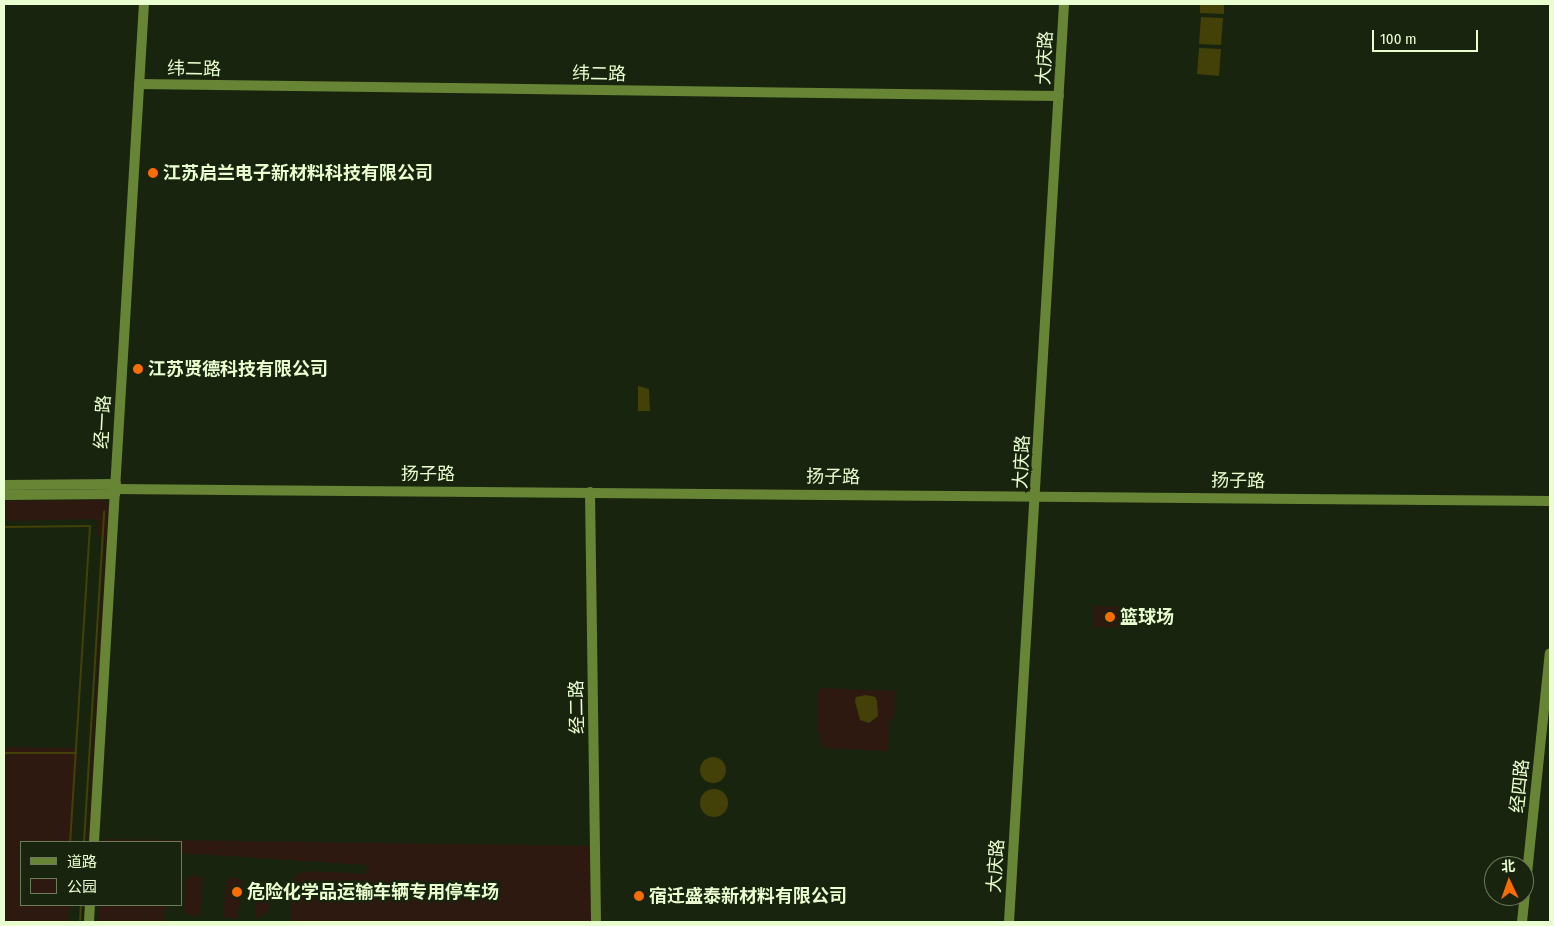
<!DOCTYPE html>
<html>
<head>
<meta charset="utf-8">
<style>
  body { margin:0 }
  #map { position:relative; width:1554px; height:926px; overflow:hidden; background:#18240d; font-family:"Fira Sans Condensed","Noto Sans SC",sans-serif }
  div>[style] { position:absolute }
  .green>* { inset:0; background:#2e1910 }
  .water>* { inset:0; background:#434107 }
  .round { border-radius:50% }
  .stream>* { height:2px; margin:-1px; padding:0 1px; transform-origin:1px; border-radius:1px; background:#434107 }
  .tertiary>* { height:10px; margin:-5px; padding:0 5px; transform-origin:5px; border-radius:5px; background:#688536 }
  .dots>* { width:14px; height:14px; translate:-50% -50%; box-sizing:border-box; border:2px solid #18240d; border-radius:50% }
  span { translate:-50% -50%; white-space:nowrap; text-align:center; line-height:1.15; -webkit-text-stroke:5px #18240d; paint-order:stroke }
  .street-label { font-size:18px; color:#eaffd0 }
  .poi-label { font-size:18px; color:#eaffd0; font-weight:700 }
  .left { translate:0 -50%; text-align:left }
  .frame { position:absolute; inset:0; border:5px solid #eaffd0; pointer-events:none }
  .legend { position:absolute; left:20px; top:841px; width:162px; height:65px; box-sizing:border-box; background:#18240d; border:1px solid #6c7c5b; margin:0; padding:6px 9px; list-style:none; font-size:15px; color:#eaffd0 }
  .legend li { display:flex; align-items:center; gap:10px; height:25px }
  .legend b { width:25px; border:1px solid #6c7c5b }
  .north { position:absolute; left:1484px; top:856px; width:50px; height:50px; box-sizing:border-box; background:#18240d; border:1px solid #6c7c5b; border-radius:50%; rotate:357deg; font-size:14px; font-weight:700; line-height:20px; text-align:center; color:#eaffd0 }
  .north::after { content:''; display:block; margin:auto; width:18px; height:22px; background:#fb6d00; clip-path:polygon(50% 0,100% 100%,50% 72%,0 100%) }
  .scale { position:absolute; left:1372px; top:30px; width:106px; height:22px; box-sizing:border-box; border:2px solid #eaffd0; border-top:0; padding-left:6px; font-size:15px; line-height:18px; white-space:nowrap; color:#eaffd0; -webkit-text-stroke:4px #18240d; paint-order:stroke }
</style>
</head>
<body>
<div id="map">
  <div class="green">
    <i style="clip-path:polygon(100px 500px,106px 501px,109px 508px,90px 842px,87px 842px,105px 537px,97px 536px,98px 521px,90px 519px,4px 521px,4px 501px)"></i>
    <i style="clip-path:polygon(1093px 606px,1127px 607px,1126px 627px,1093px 627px)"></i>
    <i style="clip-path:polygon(821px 688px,895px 691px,894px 719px,889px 719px,888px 751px,824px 748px,817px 729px,818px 693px)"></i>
    <i style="clip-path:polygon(4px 747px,78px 748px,72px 842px,21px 842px,21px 905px,69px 905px,68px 922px,4px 922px)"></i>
    <i style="clip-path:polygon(103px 839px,590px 846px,591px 922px,291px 922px,293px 880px,299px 874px,311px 871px,366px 874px,367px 865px,181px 853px,181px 842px,103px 842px)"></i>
    <i style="clip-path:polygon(190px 875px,203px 878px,200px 913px,195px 917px,186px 914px,184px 909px,186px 880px)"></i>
    <i style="clip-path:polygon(227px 878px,239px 878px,242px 883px,237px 919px,225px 918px,223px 914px)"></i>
    <i style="clip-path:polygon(259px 880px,268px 884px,271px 893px,269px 910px,256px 919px,256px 883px)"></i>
    <i style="clip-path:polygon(99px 905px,165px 905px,164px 922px,145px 922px,145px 912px,144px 922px,98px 922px)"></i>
  </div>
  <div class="water">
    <i style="clip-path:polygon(1200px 4px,1224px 4px,1224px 14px,1200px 13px)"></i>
    <i style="clip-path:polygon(1201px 17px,1223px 18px,1221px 45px,1199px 44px)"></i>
    <i style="clip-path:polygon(1199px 48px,1221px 49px,1219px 76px,1197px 74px)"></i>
    <i style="clip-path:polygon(638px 386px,649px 389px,650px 411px,638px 411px)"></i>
    <i style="clip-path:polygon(866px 695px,875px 697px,877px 701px,878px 716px,869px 723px,860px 720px,855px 701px,856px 697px)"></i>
    <i class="round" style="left:700px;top:757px;width:26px;height:26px"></i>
    <i class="round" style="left:700px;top:789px;width:28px;height:28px"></i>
  </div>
  <div class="stream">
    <i style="left:4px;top:527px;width:86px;rotate:-0.7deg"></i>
    <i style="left:90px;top:526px;width:317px;rotate:93.6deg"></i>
    <i style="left:4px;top:753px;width:72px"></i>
    <i style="left:84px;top:842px;width:331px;rotate:-86.5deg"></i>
    <i style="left:80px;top:922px;width:17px;rotate:-87deg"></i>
  </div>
  <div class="tertiary">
    <i style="left:139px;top:84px;width:920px;rotate:0.75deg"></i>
    <i style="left:4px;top:485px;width:112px;rotate:-0.5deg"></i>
    <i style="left:115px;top:489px;width:1435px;rotate:0.48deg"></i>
    <i style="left:590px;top:492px;width:430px;rotate:89.2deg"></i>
    <i style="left:4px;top:495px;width:111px;rotate:-0.5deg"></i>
    <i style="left:94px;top:842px;width:839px;rotate:-86.59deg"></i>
    <i style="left:89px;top:922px;width:17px;rotate:-87deg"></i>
    <i style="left:1009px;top:922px;width:920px;rotate:-86.57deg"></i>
    <i style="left:1522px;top:922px;width:270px;rotate:-84.1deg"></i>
  </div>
  <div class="dots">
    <i style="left:153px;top:173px;background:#fb6d00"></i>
    <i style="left:138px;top:369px;background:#fb6d00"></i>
    <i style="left:1110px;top:617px;background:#fb6d00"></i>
    <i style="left:237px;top:892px;background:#fb6d00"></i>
    <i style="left:639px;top:896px;background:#fb6d00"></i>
  </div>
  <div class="street-label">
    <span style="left:1045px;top:58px;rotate:-87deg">大庆路</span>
    <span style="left:194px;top:69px;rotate:1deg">纬二路</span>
    <span style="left:599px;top:74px;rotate:1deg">纬二路</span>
    <span style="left:103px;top:422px;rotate:-87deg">经一路</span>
    <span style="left:1022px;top:462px;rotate:-87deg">大庆路</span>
    <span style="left:428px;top:474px">扬子路</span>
    <span style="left:833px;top:477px;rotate:1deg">扬子路</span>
    <span style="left:1238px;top:481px;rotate:1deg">扬子路</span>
    <span style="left:577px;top:707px;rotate:-91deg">经二路</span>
    <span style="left:1520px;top:786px;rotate:-84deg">经四路</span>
    <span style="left:996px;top:866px;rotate:-86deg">大庆路</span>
  </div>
  <div class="poi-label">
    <span class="left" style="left:163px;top:173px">江苏启兰电子新材料科技有限公司</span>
    <span class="left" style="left:148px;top:369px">江苏贤德科技有限公司</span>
    <span class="left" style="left:1120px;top:617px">篮球场</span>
    <span class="left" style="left:247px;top:892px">危险化学品运输车辆专用停车场</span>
    <span class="left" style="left:649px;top:896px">宿迁盛泰新材料有限公司</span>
  </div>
  <div class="frame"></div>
  <ul class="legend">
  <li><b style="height:6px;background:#688536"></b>道路</li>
  <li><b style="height:14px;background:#2e1910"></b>公园</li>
  </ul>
  <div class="north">北</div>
  <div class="scale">100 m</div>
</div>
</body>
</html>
